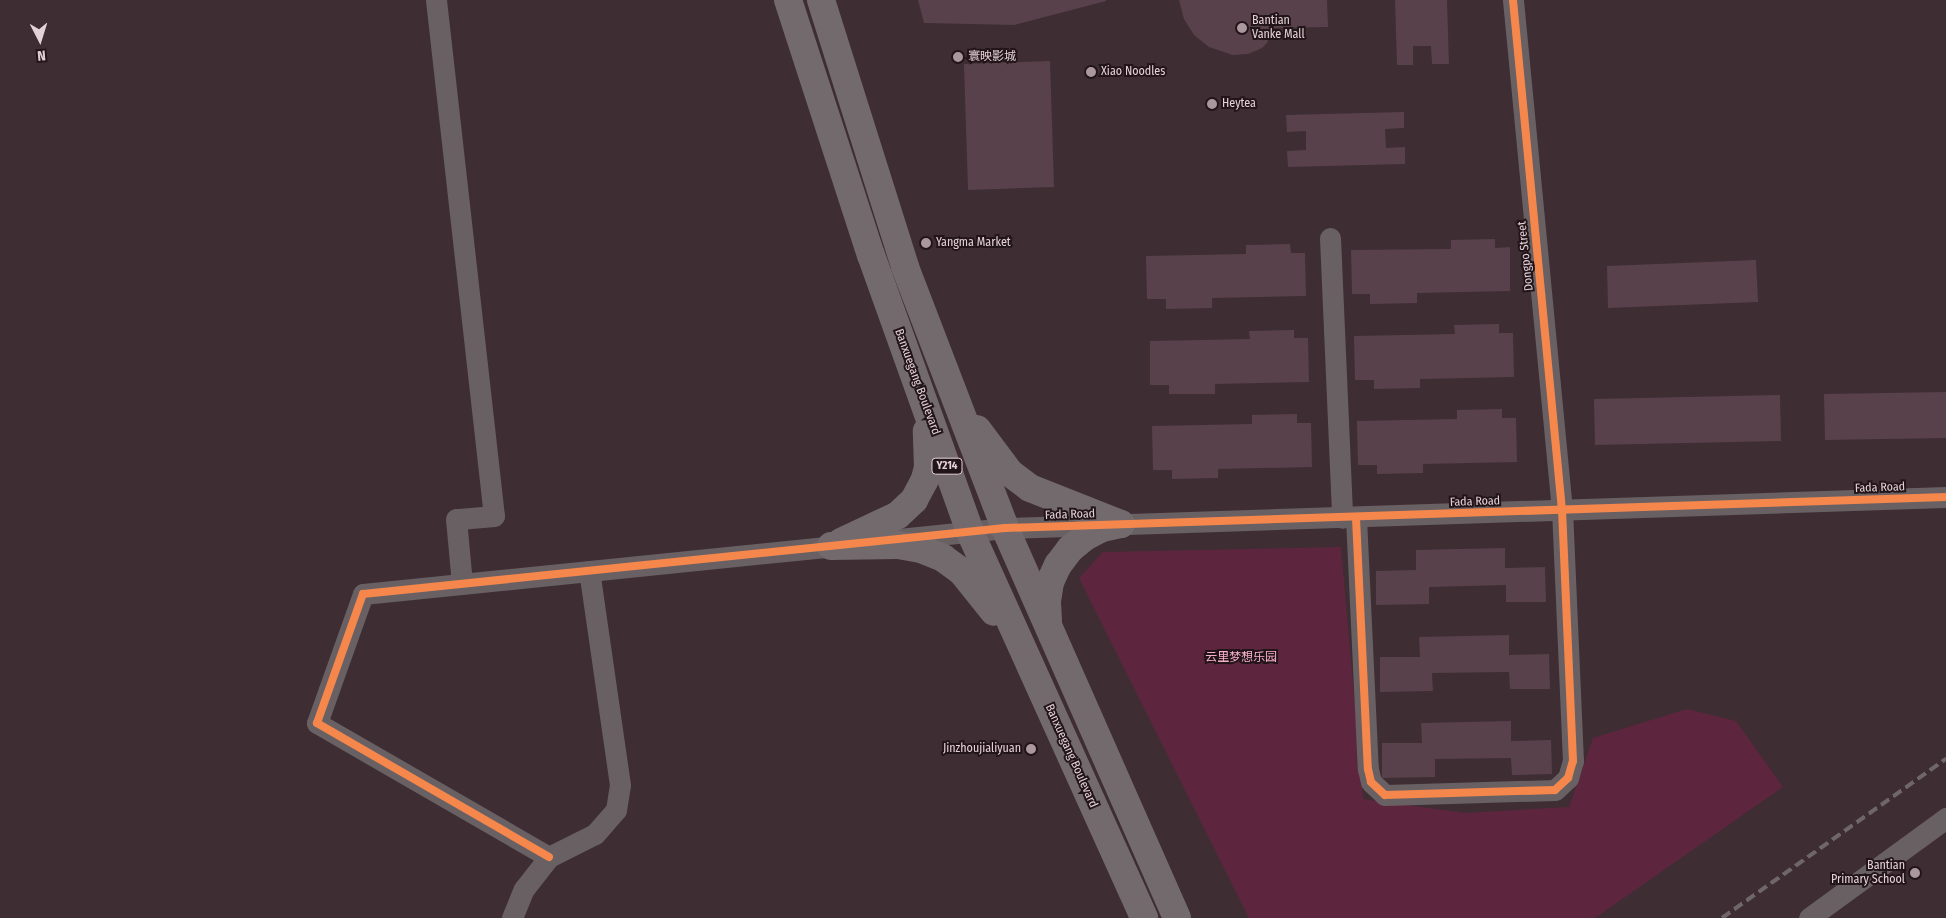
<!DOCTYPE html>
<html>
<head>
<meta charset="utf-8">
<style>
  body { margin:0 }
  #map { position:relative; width:1946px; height:918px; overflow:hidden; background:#3e2d33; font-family:"Fira Sans Condensed","Noto Sans SC",sans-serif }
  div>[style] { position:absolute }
  .green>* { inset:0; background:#5e263e }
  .building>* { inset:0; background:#58414b }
  .minor>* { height:21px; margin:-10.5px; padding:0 10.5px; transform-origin:10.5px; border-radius:10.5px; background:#686063 }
  .major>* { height:28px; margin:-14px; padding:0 14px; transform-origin:14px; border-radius:14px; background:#736a6d }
  .rail>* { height:4px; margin-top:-2px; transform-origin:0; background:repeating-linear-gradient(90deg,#6f6669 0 10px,transparent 0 15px) }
  .cycleway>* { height:8px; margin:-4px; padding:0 4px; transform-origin:4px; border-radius:4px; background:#f5874c }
  .dots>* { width:14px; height:14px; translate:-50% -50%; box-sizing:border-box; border:2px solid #221519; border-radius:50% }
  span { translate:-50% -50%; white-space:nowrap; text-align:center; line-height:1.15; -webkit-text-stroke:4px #221519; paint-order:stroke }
  .shield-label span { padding:1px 4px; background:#221519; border:1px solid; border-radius:4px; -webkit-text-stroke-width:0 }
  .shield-label { font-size:11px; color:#e5d2d8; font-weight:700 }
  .poi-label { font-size:12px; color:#e5d2d8 }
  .left { translate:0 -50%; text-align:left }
  .right { translate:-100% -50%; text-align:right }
  .street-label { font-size:12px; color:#e5d2d8 }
  .park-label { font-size:12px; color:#f8b0ca }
  .north { position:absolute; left:15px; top:15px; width:50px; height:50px; -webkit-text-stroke:4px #221519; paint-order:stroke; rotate:175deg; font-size:14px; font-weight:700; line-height:20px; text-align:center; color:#e5d2d8 }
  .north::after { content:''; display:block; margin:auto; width:18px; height:22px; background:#e5d2d8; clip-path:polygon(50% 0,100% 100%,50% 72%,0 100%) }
</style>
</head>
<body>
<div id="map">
  <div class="green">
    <i style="clip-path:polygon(1341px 547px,1363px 799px,1465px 813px,1569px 807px,1593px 738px,1687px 709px,1736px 721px,1783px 787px,1595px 918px,1249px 918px,1079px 578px,1103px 552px)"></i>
  </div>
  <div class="building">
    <i style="clip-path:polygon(918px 0,1106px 0,1106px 1px,1014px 25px,924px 23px)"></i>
    <i style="clip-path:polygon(1179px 0,1327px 0,1328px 27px,1272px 28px,1267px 43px,1262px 48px,1248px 54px,1233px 55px,1209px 47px,1194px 35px,1184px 19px)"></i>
    <i style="clip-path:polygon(1395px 0,1447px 0,1449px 64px,1432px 64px,1431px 46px,1413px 46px,1413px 65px,1397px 65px)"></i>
    <i style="clip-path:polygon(1050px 61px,1054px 187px,968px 190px,964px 64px)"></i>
    <i style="clip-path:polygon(1404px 112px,1404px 128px,1385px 129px,1386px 148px,1405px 147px,1405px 164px,1288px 167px,1287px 151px,1306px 150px,1306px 131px,1287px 132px,1286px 115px)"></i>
    <i style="clip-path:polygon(1495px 239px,1495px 248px,1510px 247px,1510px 291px,1417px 293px,1417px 303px,1370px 304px,1370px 294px,1352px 294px,1351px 250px,1451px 249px,1451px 240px)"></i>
    <i style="clip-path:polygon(1290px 244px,1291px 253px,1305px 253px,1306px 296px,1212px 298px,1212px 308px,1166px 309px,1166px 299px,1147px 299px,1146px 256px,1246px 254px,1246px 245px)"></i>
    <i style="clip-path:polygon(1756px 260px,1758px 302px,1608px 308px,1607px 266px)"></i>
    <i style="clip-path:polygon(1499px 324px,1499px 333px,1513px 333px,1514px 377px,1420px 379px,1420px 388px,1374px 389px,1374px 380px,1355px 380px,1354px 336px,1455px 334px,1454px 325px)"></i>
    <i style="clip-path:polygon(1294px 330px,1294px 338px,1308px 338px,1309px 382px,1215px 384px,1215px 394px,1169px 394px,1169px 385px,1150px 385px,1150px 341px,1250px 339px,1249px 331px)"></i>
    <i style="clip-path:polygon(1946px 392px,1946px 438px,1825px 440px,1824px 394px)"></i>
    <i style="clip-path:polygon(1780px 395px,1781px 441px,1595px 445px,1594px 399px)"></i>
    <i style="clip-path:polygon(1502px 409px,1502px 418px,1516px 418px,1517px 462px,1423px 464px,1423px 473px,1377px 474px,1377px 465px,1358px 465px,1357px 421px,1457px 419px,1457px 410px)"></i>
    <i style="clip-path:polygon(1297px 414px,1297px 423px,1311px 423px,1312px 467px,1218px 469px,1218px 478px,1172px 479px,1172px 470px,1153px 470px,1152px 426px,1252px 424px,1252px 415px)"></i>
    <i style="clip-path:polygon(1505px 548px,1505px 568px,1545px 567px,1546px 602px,1506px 602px,1506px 585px,1429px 587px,1429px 604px,1376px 605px,1376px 571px,1416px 570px,1416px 550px)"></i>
    <i style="clip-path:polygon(1509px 635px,1509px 655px,1549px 654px,1550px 689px,1510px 689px,1509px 672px,1432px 673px,1433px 691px,1380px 692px,1380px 657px,1420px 657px,1419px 637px)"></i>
    <i style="clip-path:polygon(1511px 721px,1511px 741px,1551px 740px,1552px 774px,1512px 775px,1511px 758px,1435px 759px,1435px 777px,1382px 778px,1382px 743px,1422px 743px,1421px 723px)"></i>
  </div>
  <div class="minor">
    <i style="left:436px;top:0;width:519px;rotate:83.59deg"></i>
    <i style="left:494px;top:516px;width:38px;rotate:175deg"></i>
    <i style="left:456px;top:519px;width:65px;rotate:84.7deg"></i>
    <i style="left:1330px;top:238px;width:280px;rotate:87.5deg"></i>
    <i style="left:1356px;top:518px;width:251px;rotate:87.3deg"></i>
    <i style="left:1368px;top:769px;width:13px;rotate:77deg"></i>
    <i style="left:1371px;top:782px;width:19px;rotate:43deg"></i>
    <i style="left:1385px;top:795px;width:170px;rotate:-1.7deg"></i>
    <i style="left:1555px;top:790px;width:18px;rotate:-43deg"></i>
    <i style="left:1568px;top:778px;width:18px;rotate:-74deg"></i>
    <i style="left:1573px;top:761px;width:251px;rotate:-92.5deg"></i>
    <i style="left:1562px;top:510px;width:512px;rotate:-95.49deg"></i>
    <i style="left:899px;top:539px;width:107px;rotate:-5.9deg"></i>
    <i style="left:1005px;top:528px;width:942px;rotate:-1.89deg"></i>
    <i style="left:549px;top:857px;width:268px;rotate:-150deg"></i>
    <i style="left:317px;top:723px;width:137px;rotate:-70.4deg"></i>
    <i style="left:363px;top:594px;width:485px;rotate:-5.8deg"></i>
    <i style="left:512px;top:918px;width:31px;rotate:-68deg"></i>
    <i style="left:524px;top:889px;width:41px;rotate:-52deg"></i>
    <i style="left:549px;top:857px;width:51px;rotate:-26.6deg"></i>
    <i style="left:595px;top:834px;width:32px;rotate:-49deg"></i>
    <i style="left:616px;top:810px;width:25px;rotate:-81deg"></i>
    <i style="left:620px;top:785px;width:216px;rotate:-98.2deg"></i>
    <i style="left:1809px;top:918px;width:170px;rotate:-36.1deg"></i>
  </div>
  <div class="major">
    <i style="left:788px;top:0;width:268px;rotate:72deg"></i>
    <i style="left:871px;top:255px;width:294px;rotate:70.3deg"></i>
    <i style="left:970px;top:532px;width:423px;rotate:65.7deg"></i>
    <i style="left:821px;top:0;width:280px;rotate:72.5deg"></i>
    <i style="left:905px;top:267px;width:280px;rotate:69deg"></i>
    <i style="left:1005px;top:528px;width:426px;rotate:66.2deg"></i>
    <i style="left:977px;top:429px;width:55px;rotate:53.1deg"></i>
    <i style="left:1010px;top:473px;width:25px;rotate:37deg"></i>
    <i style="left:1030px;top:488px;width:98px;rotate:21.6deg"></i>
    <i style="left:841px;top:542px;width:63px;rotate:-25.3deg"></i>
    <i style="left:898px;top:515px;width:22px;rotate:-43deg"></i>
    <i style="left:914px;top:500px;width:24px;rotate:-62deg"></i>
    <i style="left:925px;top:479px;width:12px;rotate:-76deg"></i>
    <i style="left:928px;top:467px;width:36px;rotate:-92deg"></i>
    <i style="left:831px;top:546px;width:67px;rotate:-0.9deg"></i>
    <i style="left:898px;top:545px;width:23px;rotate:10deg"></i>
    <i style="left:921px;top:549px;width:24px;rotate:22deg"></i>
    <i style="left:943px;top:558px;width:24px;rotate:36deg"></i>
    <i style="left:962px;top:572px;width:51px;rotate:51.3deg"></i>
    <i style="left:1048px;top:621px;width:20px;rotate:-93deg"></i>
    <i style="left:1047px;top:601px;width:19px;rotate:-81deg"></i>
    <i style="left:1050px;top:582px;width:19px;rotate:-65deg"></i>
    <i style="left:1058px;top:565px;width:20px;rotate:-53deg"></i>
    <i style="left:1070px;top:549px;width:19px;rotate:-39deg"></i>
    <i style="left:1085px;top:537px;width:19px;rotate:-28deg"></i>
    <i style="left:1102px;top:528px;width:19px;rotate:-12deg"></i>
  </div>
  <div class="rail">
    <i style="left:1722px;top:918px;width:275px;rotate:-35.4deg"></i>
  </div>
  <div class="cycleway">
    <i style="left:1356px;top:518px;width:251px;rotate:87.3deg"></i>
    <i style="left:1368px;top:769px;width:13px;rotate:77deg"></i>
    <i style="left:1371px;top:782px;width:19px;rotate:43deg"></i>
    <i style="left:1385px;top:795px;width:170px;rotate:-1.7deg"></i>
    <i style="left:1555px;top:790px;width:18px;rotate:-43deg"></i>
    <i style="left:1568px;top:778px;width:18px;rotate:-74deg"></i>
    <i style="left:1573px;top:761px;width:251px;rotate:-92.5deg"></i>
    <i style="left:1562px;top:510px;width:512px;rotate:-95.49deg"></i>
    <i style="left:549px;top:857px;width:268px;rotate:-150deg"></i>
    <i style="left:317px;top:723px;width:137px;rotate:-70.4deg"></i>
    <i style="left:363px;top:594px;width:645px;rotate:-5.87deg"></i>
    <i style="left:1005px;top:528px;width:942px;rotate:-1.89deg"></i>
  </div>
  <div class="dots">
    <i style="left:1242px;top:28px;background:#ab989e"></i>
    <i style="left:958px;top:57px;background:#ab989e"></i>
    <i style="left:1091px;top:72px;background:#ab989e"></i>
    <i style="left:1212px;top:104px;background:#ab989e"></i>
    <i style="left:926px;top:243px;background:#ab989e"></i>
    <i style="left:1031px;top:749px;background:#ab989e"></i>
    <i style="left:1915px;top:873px;background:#ab989e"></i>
  </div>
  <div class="shield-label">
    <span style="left:947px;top:466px">Y214</span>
  </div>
  <div class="poi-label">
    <span class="left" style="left:1252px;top:28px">Bantian<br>Vanke Mall</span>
    <span class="left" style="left:968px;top:57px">寰映影城</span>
    <span class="left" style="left:1101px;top:72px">Xiao Noodles</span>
    <span class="left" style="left:1222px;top:104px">Heytea</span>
    <span class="left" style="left:936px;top:243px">Yangma Market</span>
    <span class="right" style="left:1021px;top:749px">Jinzhoujialiyuan</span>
    <span class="right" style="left:1905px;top:873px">Bantian<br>Primary School</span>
  </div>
  <div class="street-label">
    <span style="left:1526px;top:256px;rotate:-96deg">Dongpo Street</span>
    <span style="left:917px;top:382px;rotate:70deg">Banxuegang Boulevard</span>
    <span style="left:1880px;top:488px;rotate:-2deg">Fada Road</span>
    <span style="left:1475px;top:502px;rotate:-2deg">Fada Road</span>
    <span style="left:1070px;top:515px;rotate:-2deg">Fada Road</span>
    <span style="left:1071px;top:756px;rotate:66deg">Banxuegang Boulevard</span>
  </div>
  <div class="park-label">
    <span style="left:1241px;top:658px">云里梦想乐园</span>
  </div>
  <div class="north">N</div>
</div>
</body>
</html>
